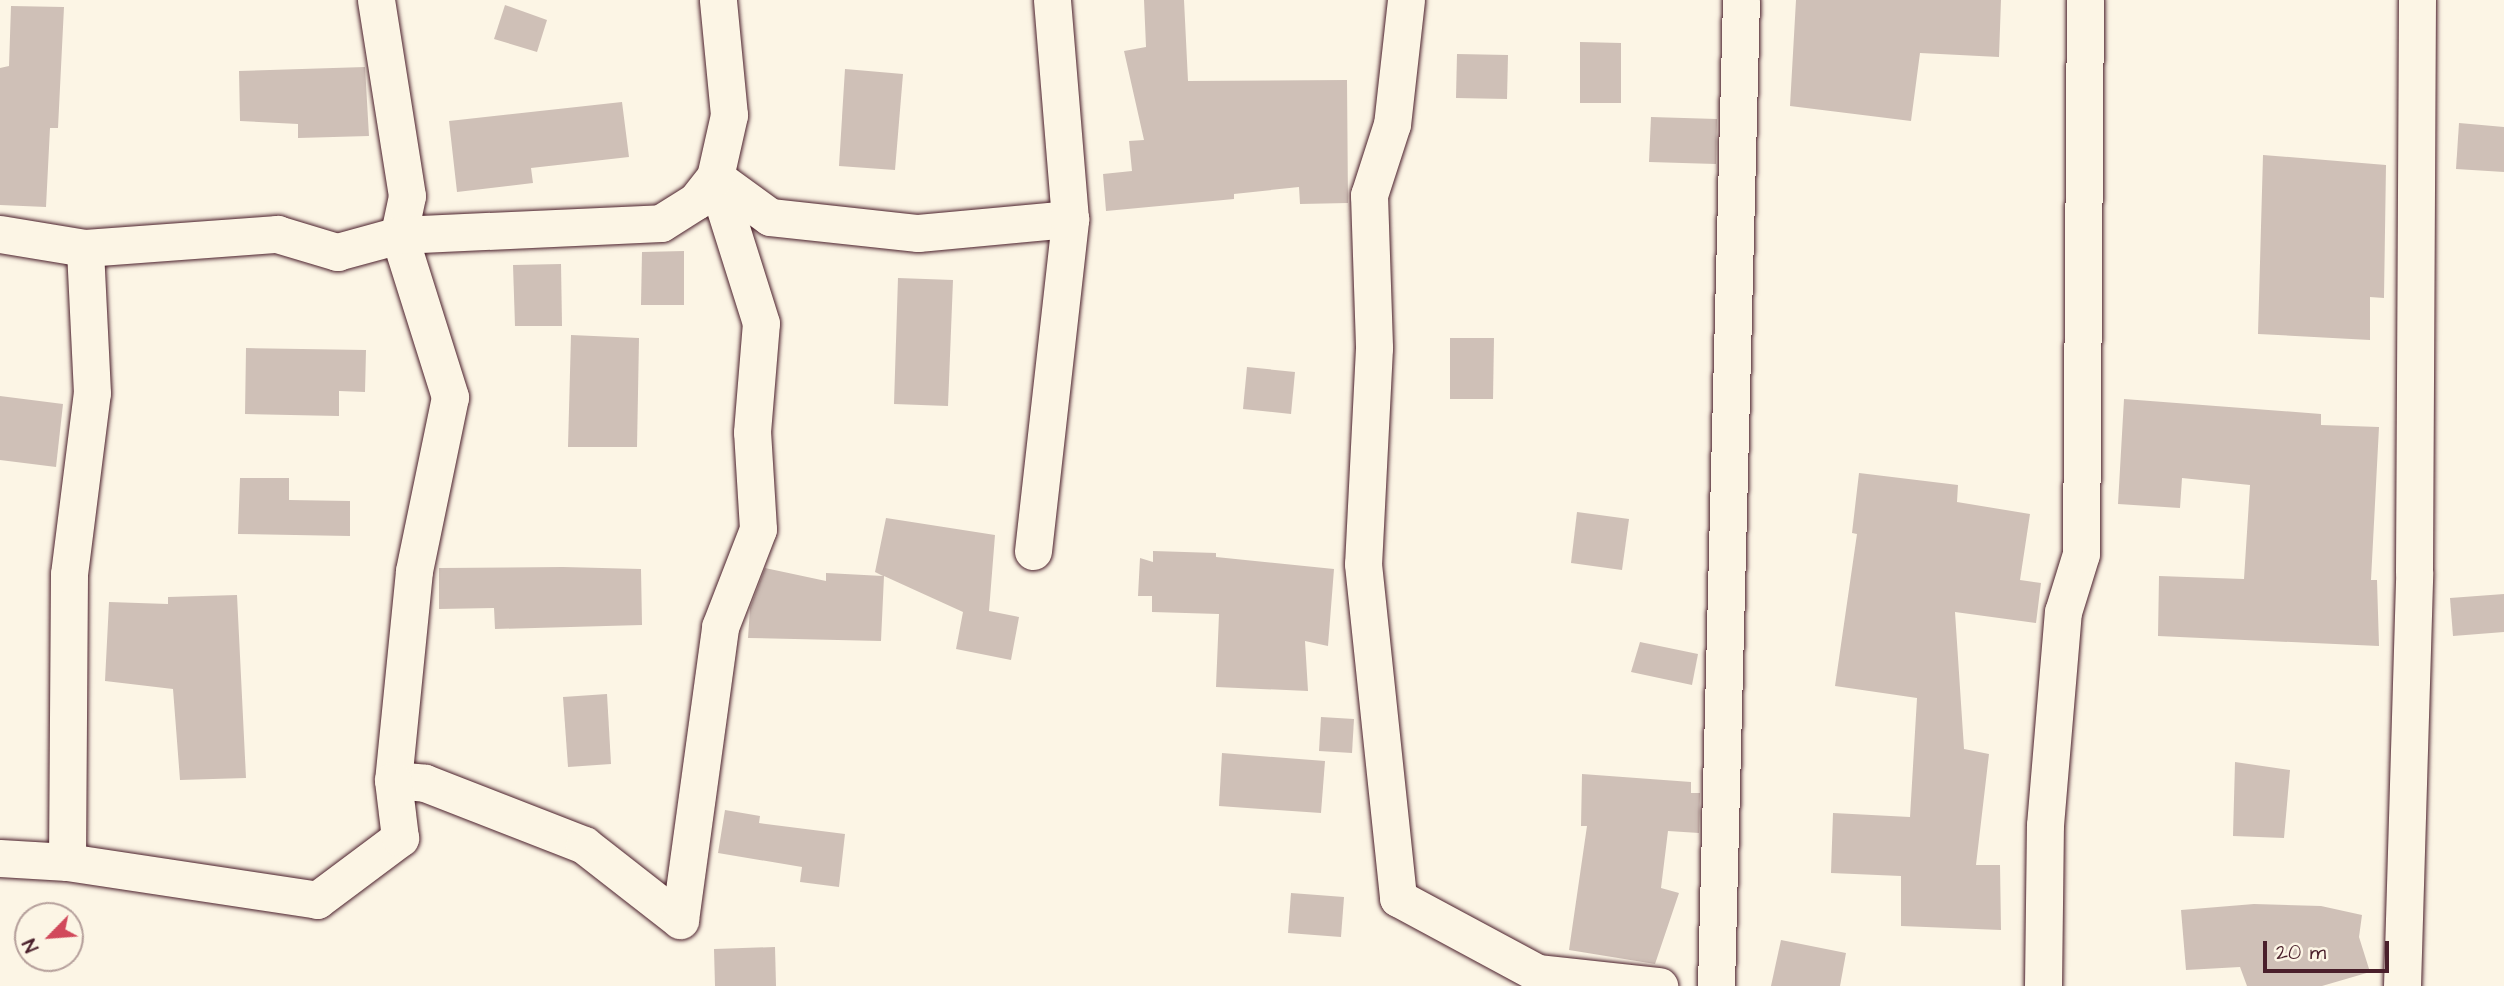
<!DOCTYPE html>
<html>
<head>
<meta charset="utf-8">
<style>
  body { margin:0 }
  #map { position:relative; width:2504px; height:986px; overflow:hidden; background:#fcf5e5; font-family:"Architects Daughter",sans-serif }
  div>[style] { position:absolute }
  .building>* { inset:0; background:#cfc0b7 }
  .roads { filter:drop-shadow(0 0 2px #4a1f2b) drop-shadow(0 0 2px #4a1f2b) }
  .street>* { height:37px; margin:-18.5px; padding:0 18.5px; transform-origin:18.5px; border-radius:18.5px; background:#fcf5e5 }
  span { translate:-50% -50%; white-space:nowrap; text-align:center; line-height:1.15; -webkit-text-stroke:5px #fcf5e5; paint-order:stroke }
  .north { position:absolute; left:14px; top:902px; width:70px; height:70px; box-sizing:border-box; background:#fcf5e5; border:2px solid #b59f9b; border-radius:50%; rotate:245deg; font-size:19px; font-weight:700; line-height:28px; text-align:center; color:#4a1f2b }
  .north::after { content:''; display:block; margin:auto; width:24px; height:32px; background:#d1495b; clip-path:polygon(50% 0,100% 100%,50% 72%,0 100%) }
  .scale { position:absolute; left:2263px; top:941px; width:126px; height:32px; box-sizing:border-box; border:4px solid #4a1f2b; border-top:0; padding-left:9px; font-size:21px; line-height:24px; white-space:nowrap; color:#4a1f2b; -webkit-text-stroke:5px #fcf5e5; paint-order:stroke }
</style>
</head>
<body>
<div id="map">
  <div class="building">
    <i style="clip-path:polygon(1144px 0,1184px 0,1188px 81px,1347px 80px,1348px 203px,1300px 204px,1299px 187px,1234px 194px,1234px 199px,1106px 211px,1103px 174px,1132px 171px,1129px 141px,1144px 140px,1124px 51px,1146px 47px)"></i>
    <i style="clip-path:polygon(1796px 0,2001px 0,1999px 57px,1920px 53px,1911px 121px,1790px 106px)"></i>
    <i style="clip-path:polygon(505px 5px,547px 20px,537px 52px,494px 39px)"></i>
    <i style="clip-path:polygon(11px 6px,64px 7px,58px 128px,50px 128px,46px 207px,0 205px,0 68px,9px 66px)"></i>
    <i style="clip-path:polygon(1580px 42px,1621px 43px,1621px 103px,1580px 103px)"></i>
    <i style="clip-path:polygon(1457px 54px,1508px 55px,1507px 99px,1456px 98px)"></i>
    <i style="clip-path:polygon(365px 67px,369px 136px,298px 138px,298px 124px,240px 121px,239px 71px)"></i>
    <i style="clip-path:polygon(845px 69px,903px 74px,895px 170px,839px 166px)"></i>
    <i style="clip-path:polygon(622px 102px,629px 157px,531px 168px,533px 183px,457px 192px,449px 121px)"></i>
    <i style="clip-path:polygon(1651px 117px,1717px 119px,1716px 164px,1649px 162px)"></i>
    <i style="clip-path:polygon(2459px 123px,2504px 127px,2504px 172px,2456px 169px)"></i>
    <i style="clip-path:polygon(2263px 155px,2386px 165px,2384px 298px,2370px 297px,2370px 340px,2258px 334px)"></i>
    <i style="clip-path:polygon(684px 251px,684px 305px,641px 305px,642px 252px)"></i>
    <i style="clip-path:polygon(561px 264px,562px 326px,515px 326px,513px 265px)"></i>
    <i style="clip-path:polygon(898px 278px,953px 280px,948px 406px,894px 404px)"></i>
    <i style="clip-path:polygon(571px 335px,639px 338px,637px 447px,568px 447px)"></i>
    <i style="clip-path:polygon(1450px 338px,1494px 338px,1493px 399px,1450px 399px)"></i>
    <i style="clip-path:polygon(246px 348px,366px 350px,365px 392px,339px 391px,339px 416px,245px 414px)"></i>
    <i style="clip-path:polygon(1247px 367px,1295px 372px,1291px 414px,1243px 409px)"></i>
    <i style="clip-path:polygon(0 396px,63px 404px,56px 467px,0 460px)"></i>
    <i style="clip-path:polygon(2124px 399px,2321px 414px,2321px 425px,2379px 427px,2371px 580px,2377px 580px,2379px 646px,2158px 636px,2159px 576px,2244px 579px,2250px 485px,2182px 478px,2180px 508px,2118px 504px)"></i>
    <i style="clip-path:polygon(1859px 473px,1958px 485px,1957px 502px,2030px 514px,2020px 580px,2041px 583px,2036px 623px,1955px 612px,1964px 749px,1989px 754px,1976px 865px,2000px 865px,2001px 930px,1901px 926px,1901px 876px,1831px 873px,1833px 813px,1910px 817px,1917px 698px,1835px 686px,1857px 534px,1852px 533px)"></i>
    <i style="clip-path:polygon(240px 478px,289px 478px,289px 500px,350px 501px,350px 536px,238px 534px)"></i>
    <i style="clip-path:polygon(1577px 512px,1629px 519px,1622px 570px,1571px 563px)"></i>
    <i style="clip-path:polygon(886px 518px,995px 535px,989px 611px,1019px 617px,1011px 660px,956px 649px,963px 612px,884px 576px,881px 641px,748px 638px,750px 608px,765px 568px,826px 581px,826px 573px,883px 576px,875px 572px)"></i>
    <i style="clip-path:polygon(1153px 551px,1216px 553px,1216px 557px,1334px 569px,1328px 646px,1305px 641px,1308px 691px,1216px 687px,1219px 614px,1152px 612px,1152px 596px,1138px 596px,1140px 558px,1153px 562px)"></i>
    <i style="clip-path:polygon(563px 567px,641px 569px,642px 625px,495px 629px,494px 608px,439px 609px,439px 568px)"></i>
    <i style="clip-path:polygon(2504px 594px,2504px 632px,2453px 636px,2450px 598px)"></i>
    <i style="clip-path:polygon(237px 595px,246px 778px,180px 780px,173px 689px,105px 681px,109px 602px,168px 604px,168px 597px)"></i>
    <i style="clip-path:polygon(1640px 642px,1698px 654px,1692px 685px,1631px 672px)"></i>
    <i style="clip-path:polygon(607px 694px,611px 764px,568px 767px,563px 697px)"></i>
    <i style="clip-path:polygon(1321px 717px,1354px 719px,1352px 753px,1319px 751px)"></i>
    <i style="clip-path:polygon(1222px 753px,1325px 761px,1321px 813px,1219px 806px)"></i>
    <i style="clip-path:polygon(2235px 762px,2290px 770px,2284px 838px,2233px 836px)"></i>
    <i style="clip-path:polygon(1582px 774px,1691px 782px,1691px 793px,1700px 793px,1699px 833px,1668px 831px,1661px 888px,1679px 893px,1655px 964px,1569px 950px,1587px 826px,1581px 826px)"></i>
    <i style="clip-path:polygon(725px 810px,760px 816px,759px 823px,845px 834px,839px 887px,800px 882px,802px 867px,718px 853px)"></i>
    <i style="clip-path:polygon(1291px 893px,1344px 897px,1341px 937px,1288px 933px)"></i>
    <i style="clip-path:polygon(2254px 904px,2321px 906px,2362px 915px,2359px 937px,2370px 972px,2322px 986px,2247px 986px,2240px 967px,2186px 970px,2181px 910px)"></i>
    <i style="clip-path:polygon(1781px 940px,1846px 953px,1840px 986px,1771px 986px)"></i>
    <i style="clip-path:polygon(775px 947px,776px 986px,715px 986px,714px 949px)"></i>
  </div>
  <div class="roads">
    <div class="street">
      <i style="left:376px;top:0;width:198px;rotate:81deg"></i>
      <i style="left:407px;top:196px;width:40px;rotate:102deg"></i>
      <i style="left:399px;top:235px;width:170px;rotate:72.5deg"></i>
      <i style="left:450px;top:397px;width:178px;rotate:101.7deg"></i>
      <i style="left:414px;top:571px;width:210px;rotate:95.7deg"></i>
      <i style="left:393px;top:780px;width:32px;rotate:5deg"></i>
      <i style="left:425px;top:783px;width:171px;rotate:21.3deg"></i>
      <i style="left:584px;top:845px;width:122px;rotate:38deg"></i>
      <i style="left:680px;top:920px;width:296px;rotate:-82.2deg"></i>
      <i style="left:720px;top:627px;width:105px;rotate:-68.8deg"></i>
      <i style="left:758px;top:529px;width:97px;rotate:-93.5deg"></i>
      <i style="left:752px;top:432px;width:109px;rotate:-85.3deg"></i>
      <i style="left:761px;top:323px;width:153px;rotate:-107.5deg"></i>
      <i style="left:715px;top:177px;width:68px;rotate:36deg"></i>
      <i style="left:770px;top:217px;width:149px;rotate:6.2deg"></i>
      <i style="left:918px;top:233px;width:153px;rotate:-5.3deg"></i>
      <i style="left:1406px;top:0;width:125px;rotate:96.4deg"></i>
      <i style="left:1392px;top:124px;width:75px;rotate:107.9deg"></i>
      <i style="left:1369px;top:195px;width:153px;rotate:88.1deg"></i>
      <i style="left:1374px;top:348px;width:216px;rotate:92.9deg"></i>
      <i style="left:1363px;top:564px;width:336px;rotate:84deg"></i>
      <i style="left:1398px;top:898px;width:158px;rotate:28.3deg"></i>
      <i style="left:1537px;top:973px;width:123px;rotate:6.1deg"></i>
      <i style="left:0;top:234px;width:86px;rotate:9.4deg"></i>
      <i style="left:85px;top:248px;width:193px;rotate:-4.2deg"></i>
      <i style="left:277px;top:234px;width:63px;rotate:16.7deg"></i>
      <i style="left:337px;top:252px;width:64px;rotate:-15.3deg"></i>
      <i style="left:399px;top:235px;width:262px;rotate:-2.6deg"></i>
      <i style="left:661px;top:223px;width:41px;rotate:-32.2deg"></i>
      <i style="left:696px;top:201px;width:31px;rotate:-52deg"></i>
      <i style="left:715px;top:177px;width:64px;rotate:-77.3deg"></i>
      <i style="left:729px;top:115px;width:116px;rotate:-95.5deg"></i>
      <i style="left:1033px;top:551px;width:334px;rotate:-83.6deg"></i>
      <i style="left:1070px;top:219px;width:220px;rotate:-94.7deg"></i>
      <i style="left:0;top:858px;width:67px;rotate:3.4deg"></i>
      <i style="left:67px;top:862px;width:253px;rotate:8.6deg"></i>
      <i style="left:317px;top:900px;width:104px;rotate:-36.8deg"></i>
      <i style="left:400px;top:838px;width:58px;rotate:-96.9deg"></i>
      <i style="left:67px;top:862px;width:288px;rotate:-89.6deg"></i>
      <i style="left:69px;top:574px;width:182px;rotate:-82.8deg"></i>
      <i style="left:92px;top:393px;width:145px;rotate:-92.8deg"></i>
      <i style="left:1716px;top:986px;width:986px;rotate:-88.55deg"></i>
      <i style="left:2043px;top:986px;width:161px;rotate:-89.3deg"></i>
      <i style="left:2045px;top:825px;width:214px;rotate:-85.2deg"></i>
      <i style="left:2063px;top:612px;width:61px;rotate:-72.8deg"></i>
      <i style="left:2081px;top:554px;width:554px;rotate:-89.59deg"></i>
      <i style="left:2402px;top:986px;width:414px;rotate:-88.3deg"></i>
      <i style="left:2414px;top:572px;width:572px;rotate:-89.7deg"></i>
    </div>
  </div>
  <div class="north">N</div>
  <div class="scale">20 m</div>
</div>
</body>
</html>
